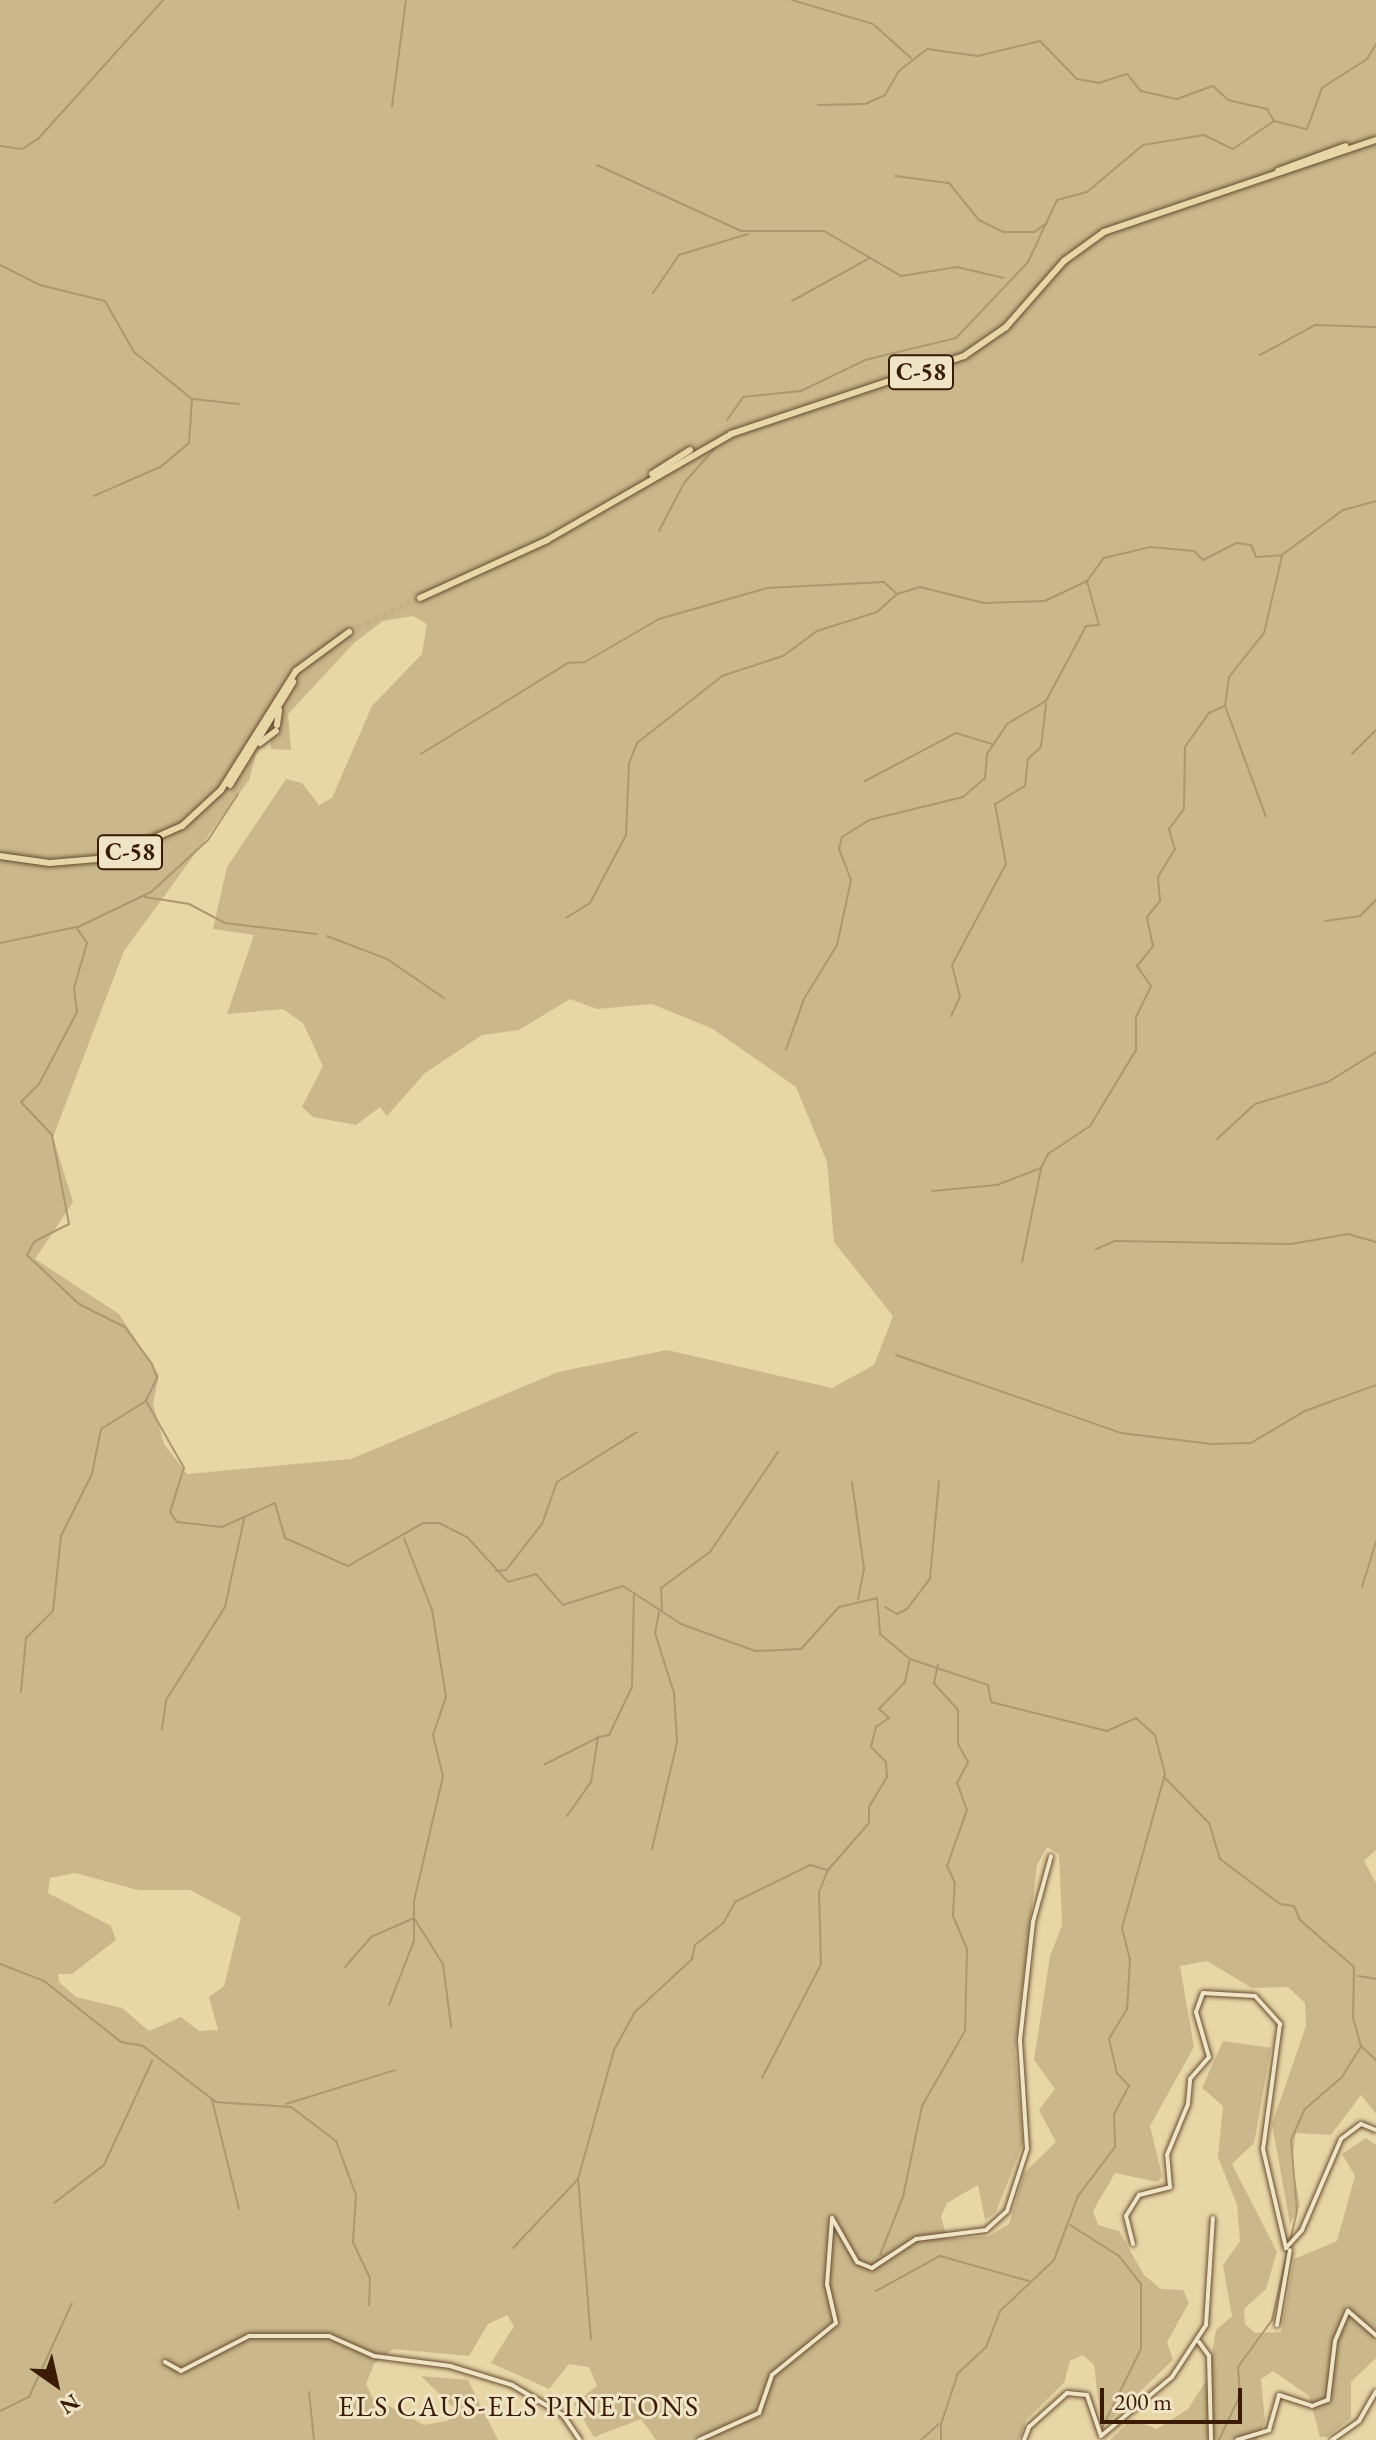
<!DOCTYPE html>
<html>
<head>
<meta charset="utf-8">
<style>
  body { margin:0 }
  #map { position:relative; width:1376px; height:2440px; overflow:hidden; background:#e7d7a7; font-family:"EB Garamond",serif }
  div>[style] { position:absolute }
  .green>* { inset:0; background:#cab78b }
  .stream>* { height:2px; margin:-1px; padding:0 1px; transform-origin:1px; border-radius:1px; background:#ac9770 }
  .primary-tunnel>* { height:6px; margin-top:-3px; transform-origin:0; background:repeating-linear-gradient(90deg,#c4b187 0 6px,transparent 0 9px) }
  .roads { filter:drop-shadow(0 0 2px #654a2e) drop-shadow(0 0 2px #654a2e) }
  .street>* { height:4px; margin:-2px; padding:0 2px; transform-origin:2px; border-radius:2px; background:#efe5c6 }
  .primary>* { height:6px; margin:-3px; padding:0 3px; transform-origin:3px; border-radius:3px; background:#e7d7a7 }
  span { translate:-50% -50%; white-space:nowrap; text-align:center; line-height:1.15; -webkit-text-stroke:6px #efe5c6; paint-order:stroke }
  .shield-label span { padding:2px 6px; background:#efe5c6; border:2px solid; border-radius:6px; -webkit-text-stroke-width:0 }
  .shield-label { font-size:24px; color:#3a1b05; font-weight:700 }
  .neighbourhood-label { font-size:28px; color:#3a1b05; letter-spacing:2px }
  .north { position:absolute; left:16px; top:2344px; width:80px; height:80px; -webkit-text-stroke:6px #efe5c6; paint-order:stroke; rotate:146deg; font-size:22px; font-weight:700; line-height:32px; text-align:center; color:#3a1b05 }
  .north::after { content:''; display:block; margin:auto; width:28px; height:36px; background:#3a1b05; clip-path:polygon(50% 0,100% 100%,50% 72%,0 100%) }
  .scale { position:absolute; left:1100px; top:2388px; width:142px; height:36px; box-sizing:border-box; border:4px solid #3a1b05; border-top:0; padding-left:10px; font-size:24px; line-height:28px; white-space:nowrap; color:#3a1b05; -webkit-text-stroke:6px #efe5c6; paint-order:stroke }
</style>
</head>
<body>
<div id="map">
  <div class="green">
    <i style="clip-path:polygon(evenodd,0 0,1376px 0,1376px 1850px,1364px 1861px,1376px 1883px,1376px 2114px,1361px 2095px,1331px 2135px,1296px 2133px,1292px 2161px,1300px 2206px,1290px 2224px,1272px 2124px,1306px 2026px,1305px 2003px,1288px 1987px,1252px 1988px,1207px 1961px,1180px 1966px,1194px 2047px,1150px 2126px,1162px 2176px,1158px 2182px,1115px 2173px,1093px 2211px,1098px 2225px,1119px 2231px,1144px 2275px,1161px 2289px,1183px 2290px,1189px 2303px,1167px 2342px,1173px 2360px,1109px 2421px,1101px 2423px,1094px 2365px,1083px 2355px,1070px 2361px,1064px 2383px,1026px 2420px,1019px 2440px,656px 2440px,641px 2419px,594px 2437px,574px 2404px,597px 2386px,589px 2367px,569px 2364px,549px 2389px,491px 2363px,514px 2326px,507px 2315px,488px 2324px,469px 2356px,393px 2349px,374px 2364px,366px 2384px,372px 2397px,424px 2425px,447px 2421px,457px 2411px,421px 2376px,468px 2380px,498px 2440px,0 2440px,0 0,413px 616px,427px 624px,422px 654px,372px 706px,332px 798px,319px 805px,302px 783px,286px 779px,227px 867px,213px 929px,254px 935px,227px 1014px,283px 1009px,303px 1023px,323px 1066px,302px 1107px,313px 1117px,356px 1125px,380px 1107px,387px 1116px,425px 1073px,482px 1035px,519px 1030px,570px 999px,597px 1009px,652px 1004px,713px 1029px,796px 1087px,827px 1162px,834px 1242px,893px 1316px,874px 1365px,832px 1388px,667px 1350px,558px 1372px,351px 1459px,187px 1474px,164px 1444px,153px 1404px,159px 1375px,119px 1314px,35px 1259px,73px 1202px,53px 1137px,124px 951px,249px 780px,256px 754px,270px 740px,271px 749px,291px 750px,288px 714px,355px 642px,383px 621px,413px 616px,0 0,1047px 1847px,1059px 1854px,1062px 1925px,1050px 1956px,1034px 2060px,1055px 2089px,1039px 2110px,1056px 2142px,1024px 2173px,1009px 2224px,989px 2236px,947px 2239px,941px 2216px,947px 2203px,978px 2185px,985px 2220px,996px 2212px,1023px 2143px,1015px 2051px,1037px 1865px,1047px 1847px,0 0,75px 1873px,138px 1890px,190px 1890px,241px 1917px,224px 1986px,209px 1997px,218px 2030px,199px 2031px,181px 2017px,149px 2031px,122px 2008px,76px 1997px,59px 1982px,58px 1974px,72px 1974px,116px 1940px,111px 1926px,48px 1893px,50px 1878px,75px 1873px)"></i>
    <i style="clip-path:polygon(1223px 2041px,1271px 2048px,1254px 2143px,1232px 2164px,1277px 2252px,1266px 2289px,1244px 2309px,1245px 2324px,1255px 2333px,1281px 2332px,1294px 2259px,1337px 2241px,1355px 2176px,1342px 2154px,1366px 2138px,1376px 2145px,1376px 2358px,1351px 2382px,1351px 2418px,1327px 2437px,1320px 2437px,1309px 2396px,1273px 2371px,1261px 2379px,1265px 2421px,1257px 2440px,1110px 2440px,1132px 2419px,1157px 2429px,1188px 2409px,1208px 2378px,1216px 2330px,1232px 2316px,1223px 2265px,1240px 2241px,1237px 2205px,1218px 2157px,1223px 2106px,1202px 2088px)"></i>
  </div>
  <div class="stream">
    <i style="left:792px;top:0;width:84px;rotate:16.5deg"></i>
    <i style="left:873px;top:24px;width:51px;rotate:41.8deg"></i>
    <i style="left:818px;top:105px;width:47px;rotate:-1.2deg"></i>
    <i style="left:865px;top:104px;width:22px;rotate:-24deg"></i>
    <i style="left:885px;top:95px;width:28px;rotate:-60deg"></i>
    <i style="left:899px;top:71px;width:36px;rotate:-38deg"></i>
    <i style="left:927px;top:49px;width:51px;rotate:7.8deg"></i>
    <i style="left:978px;top:56px;width:64px;rotate:-13.6deg"></i>
    <i style="left:1040px;top:41px;width:53px;rotate:45.8deg"></i>
    <i style="left:1077px;top:79px;width:22px;rotate:10deg"></i>
    <i style="left:1099px;top:83px;width:29px;rotate:-18deg"></i>
    <i style="left:1127px;top:74px;width:22px;rotate:51deg"></i>
    <i style="left:1141px;top:91px;width:37px;rotate:13deg"></i>
    <i style="left:1177px;top:99px;width:38px;rotate:-20deg"></i>
    <i style="left:1213px;top:86px;width:21px;rotate:43deg"></i>
    <i style="left:1228px;top:100px;width:40px;rotate:13deg"></i>
    <i style="left:1267px;top:109px;width:14px;rotate:60deg"></i>
    <i style="left:392px;top:106px;width:107px;rotate:-82.5deg"></i>
    <i style="left:0;top:146px;width:22px;rotate:8deg"></i>
    <i style="left:22px;top:149px;width:19px;rotate:-32deg"></i>
    <i style="left:38px;top:139px;width:187px;rotate:-48deg"></i>
    <i style="left:597px;top:165px;width:158px;rotate:24.6deg"></i>
    <i style="left:741px;top:231px;width:83px"></i>
    <i style="left:824px;top:231px;width:89px;rotate:30.3deg"></i>
    <i style="left:901px;top:276px;width:57px;rotate:-9.1deg"></i>
    <i style="left:957px;top:267px;width:48px;rotate:13.2deg"></i>
    <i style="left:895px;top:176px;width:54px;rotate:7.4deg"></i>
    <i style="left:949px;top:183px;width:48px;rotate:51deg"></i>
    <i style="left:979px;top:220px;width:28px;rotate:26deg"></i>
    <i style="left:1004px;top:232px;width:30px"></i>
    <i style="left:1034px;top:232px;width:16px;rotate:-35deg"></i>
    <i style="left:0;top:265px;width:45px;rotate:26.6deg"></i>
    <i style="left:40px;top:285px;width:67px;rotate:13.8deg"></i>
    <i style="left:105px;top:301px;width:59px;rotate:60.4deg"></i>
    <i style="left:134px;top:352px;width:75px;rotate:39deg"></i>
    <i style="left:192px;top:399px;width:44px;rotate:93.9deg"></i>
    <i style="left:189px;top:443px;width:38px;rotate:140deg"></i>
    <i style="left:160px;top:467px;width:72px;rotate:156.3deg"></i>
    <i style="left:653px;top:293px;width:46px;rotate:-55.6deg"></i>
    <i style="left:679px;top:255px;width:72px;rotate:-16.9deg"></i>
    <i style="left:792px;top:301px;width:89px;rotate:-28.9deg"></i>
    <i style="left:1260px;top:355px;width:63px;rotate:-28.6deg"></i>
    <i style="left:1315px;top:325px;width:61px;rotate:1.9deg"></i>
    <i style="left:193px;top:399px;width:46px;rotate:6.2deg"></i>
    <i style="left:727px;top:420px;width:28px;rotate:-55deg"></i>
    <i style="left:743px;top:397px;width:58px;rotate:-5.9deg"></i>
    <i style="left:801px;top:391px;width:71px;rotate:-25.8deg"></i>
    <i style="left:865px;top:360px;width:94px;rotate:-13.6deg"></i>
    <i style="left:956px;top:338px;width:105px;rotate:-46.5deg"></i>
    <i style="left:1028px;top:262px;width:68px;rotate:-64.9deg"></i>
    <i style="left:1057px;top:200px;width:31px;rotate:-15deg"></i>
    <i style="left:1087px;top:192px;width:73px;rotate:-40deg"></i>
    <i style="left:1143px;top:145px;width:62px;rotate:-9.3deg"></i>
    <i style="left:1204px;top:135px;width:32px;rotate:26deg"></i>
    <i style="left:1233px;top:149px;width:50px;rotate:-34.3deg"></i>
    <i style="left:1274px;top:121px;width:34px;rotate:14deg"></i>
    <i style="left:1307px;top:129px;width:44px;rotate:-69.9deg"></i>
    <i style="left:1322px;top:88px;width:54px;rotate:-32.8deg"></i>
    <i style="left:1367px;top:59px;width:17px;rotate:-59deg"></i>
    <i style="left:659px;top:531px;width:54px;rotate:-62.5deg"></i>
    <i style="left:684px;top:483px;width:48px;rotate:-48.4deg"></i>
    <i style="left:1225px;top:706px;width:118px;rotate:69.7deg"></i>
    <i style="left:421px;top:754px;width:173px;rotate:-31.8deg"></i>
    <i style="left:568px;top:663px;width:17px;rotate:-3deg"></i>
    <i style="left:585px;top:662px;width:86px;rotate:-30.2deg"></i>
    <i style="left:659px;top:619px;width:112px;rotate:-16deg"></i>
    <i style="left:767px;top:588px;width:117px;rotate:-2.9deg"></i>
    <i style="left:884px;top:582px;width:18px;rotate:43deg"></i>
    <i style="left:897px;top:594px;width:24px;rotate:-17deg"></i>
    <i style="left:920px;top:587px;width:66px;rotate:14deg"></i>
    <i style="left:984px;top:603px;width:61px;rotate:-1.9deg"></i>
    <i style="left:1045px;top:601px;width:47px;rotate:-25.5deg"></i>
    <i style="left:1087px;top:581px;width:29px;rotate:-54deg"></i>
    <i style="left:1104px;top:558px;width:47px;rotate:-13.4deg"></i>
    <i style="left:1150px;top:547px;width:44px;rotate:5.2deg"></i>
    <i style="left:1194px;top:551px;width:13px;rotate:45deg"></i>
    <i style="left:1203px;top:560px;width:38px;rotate:-27deg"></i>
    <i style="left:1237px;top:543px;width:14px;rotate:8deg"></i>
    <i style="left:1251px;top:545px;width:13px;rotate:67deg"></i>
    <i style="left:1256px;top:557px;width:26px;rotate:-4deg"></i>
    <i style="left:1282px;top:555px;width:76px;rotate:-36.4deg"></i>
    <i style="left:1343px;top:510px;width:34px;rotate:-15deg"></i>
    <i style="left:1352px;top:754px;width:34px;rotate:-45deg"></i>
    <i style="left:865px;top:781px;width:103px;rotate:-27.8deg"></i>
    <i style="left:956px;top:733px;width:38px;rotate:17deg"></i>
    <i style="left:145px;top:897px;width:45px;rotate:9deg"></i>
    <i style="left:189px;top:904px;width:41px;rotate:27.8deg"></i>
    <i style="left:225px;top:923px;width:92px;rotate:6.9deg"></i>
    <i style="left:566px;top:918px;width:28px;rotate:-32deg"></i>
    <i style="left:590px;top:903px;width:77px;rotate:-62.1deg"></i>
    <i style="left:626px;top:835px;width:72px;rotate:-87.6deg"></i>
    <i style="left:629px;top:763px;width:22px;rotate:-68deg"></i>
    <i style="left:637px;top:743px;width:108px;rotate:-38.2deg"></i>
    <i style="left:722px;top:676px;width:64px;rotate:-18.2deg"></i>
    <i style="left:783px;top:656px;width:42px;rotate:-36.3deg"></i>
    <i style="left:817px;top:631px;width:63px;rotate:-17.6deg"></i>
    <i style="left:877px;top:612px;width:25px;rotate:-42deg"></i>
    <i style="left:1325px;top:921px;width:35px;rotate:-8deg"></i>
    <i style="left:1360px;top:916px;width:23px;rotate:-45deg"></i>
    <i style="left:78px;top:927px;width:81px;rotate:-25.6deg"></i>
    <i style="left:151px;top:892px;width:77px;rotate:-42.4deg"></i>
    <i style="left:208px;top:840px;width:55px;rotate:-56.9deg"></i>
    <i style="left:327px;top:936px;width:64px;rotate:21deg"></i>
    <i style="left:387px;top:959px;width:69px;rotate:34.4deg"></i>
    <i style="left:0;top:943px;width:78px;rotate:-11.9deg"></i>
    <i style="left:76px;top:927px;width:19px;rotate:55deg"></i>
    <i style="left:87px;top:943px;width:47px;rotate:106.1deg"></i>
    <i style="left:74px;top:988px;width:24px;rotate:83deg"></i>
    <i style="left:77px;top:1012px;width:81px;rotate:117.8deg"></i>
    <i style="left:39px;top:1084px;width:25px;rotate:135deg"></i>
    <i style="left:21px;top:1102px;width:45px;rotate:46.8deg"></i>
    <i style="left:52px;top:1135px;width:91px;rotate:79.2deg"></i>
    <i style="left:69px;top:1224px;width:39px;rotate:153deg"></i>
    <i style="left:34px;top:1242px;width:15px;rotate:118deg"></i>
    <i style="left:27px;top:1255px;width:71px;rotate:43.3deg"></i>
    <i style="left:79px;top:1304px;width:51px;rotate:26.6deg"></i>
    <i style="left:125px;top:1327px;width:46px;rotate:53.9deg"></i>
    <i style="left:152px;top:1364px;width:15px;rotate:70deg"></i>
    <i style="left:157px;top:1378px;width:25px;rotate:116deg"></i>
    <i style="left:146px;top:1401px;width:77px;rotate:60.4deg"></i>
    <i style="left:184px;top:1468px;width:46px;rotate:107.7deg"></i>
    <i style="left:170px;top:1512px;width:12px;rotate:55deg"></i>
    <i style="left:177px;top:1522px;width:45px;rotate:6.3deg"></i>
    <i style="left:222px;top:1527px;width:58px;rotate:-24.4deg"></i>
    <i style="left:275px;top:1503px;width:36px;rotate:74deg"></i>
    <i style="left:285px;top:1538px;width:69px;rotate:24deg"></i>
    <i style="left:348px;top:1566px;width:86px;rotate:-29.8deg"></i>
    <i style="left:423px;top:1523px;width:16px"></i>
    <i style="left:439px;top:1523px;width:33px;rotate:27deg"></i>
    <i style="left:468px;top:1538px;width:59px;rotate:47.7deg"></i>
    <i style="left:508px;top:1582px;width:29px;rotate:-16deg"></i>
    <i style="left:536px;top:1574px;width:41px;rotate:48.9deg"></i>
    <i style="left:563px;top:1605px;width:63px;rotate:-17.6deg"></i>
    <i style="left:623px;top:1586px;width:69px;rotate:33.2deg"></i>
    <i style="left:681px;top:1624px;width:79px;rotate:20deg"></i>
    <i style="left:755px;top:1651px;width:46px;rotate:-2.5deg"></i>
    <i style="left:801px;top:1649px;width:57px;rotate:-47.9deg"></i>
    <i style="left:839px;top:1607px;width:39px;rotate:-13deg"></i>
    <i style="left:877px;top:1598px;width:36px;rotate:85deg"></i>
    <i style="left:880px;top:1634px;width:39px;rotate:40deg"></i>
    <i style="left:910px;top:1659px;width:82px;rotate:18.4deg"></i>
    <i style="left:988px;top:1685px;width:17px;rotate:80deg"></i>
    <i style="left:991px;top:1702px;width:120px;rotate:14deg"></i>
    <i style="left:1107px;top:1731px;width:32px;rotate:-24deg"></i>
    <i style="left:1136px;top:1718px;width:25px;rotate:42deg"></i>
    <i style="left:1155px;top:1735px;width:40px;rotate:75.6deg"></i>
    <i style="left:1165px;top:1774px;width:160px;rotate:105.6deg"></i>
    <i style="left:1122px;top:1928px;width:32px;rotate:76deg"></i>
    <i style="left:1130px;top:1959px;width:50px;rotate:93.4deg"></i>
    <i style="left:1127px;top:2009px;width:35px;rotate:121deg"></i>
    <i style="left:1109px;top:2039px;width:35px;rotate:77deg"></i>
    <i style="left:1117px;top:2073px;width:18px;rotate:47deg"></i>
    <i style="left:1129px;top:2086px;width:32px;rotate:118deg"></i>
    <i style="left:1114px;top:2114px;width:33px;rotate:88deg"></i>
    <i style="left:1115px;top:2147px;width:61px;rotate:127.1deg"></i>
    <i style="left:1078px;top:2196px;width:68px;rotate:110.6deg"></i>
    <i style="left:1054px;top:2260px;width:74px;rotate:136.6deg"></i>
    <i style="left:1000px;top:2311px;width:39px;rotate:111deg"></i>
    <i style="left:986px;top:2347px;width:38px;rotate:137deg"></i>
    <i style="left:958px;top:2373px;width:54px;rotate:108.4deg"></i>
    <i style="left:951px;top:1016px;width:21px;rotate:-65deg"></i>
    <i style="left:960px;top:997px;width:33px;rotate:-104deg"></i>
    <i style="left:952px;top:965px;width:115px;rotate:-61.9deg"></i>
    <i style="left:1006px;top:864px;width:61px;rotate:-100.4deg"></i>
    <i style="left:995px;top:804px;width:35px;rotate:-31deg"></i>
    <i style="left:1025px;top:786px;width:27px;rotate:-84deg"></i>
    <i style="left:1028px;top:759px;width:18px;rotate:-43deg"></i>
    <i style="left:1041px;top:747px;width:43px;rotate:-83.4deg"></i>
    <i style="left:786px;top:1049px;width:53px;rotate:-70.2deg"></i>
    <i style="left:804px;top:999px;width:63px;rotate:-58.6deg"></i>
    <i style="left:837px;top:945px;width:66px;rotate:-77.8deg"></i>
    <i style="left:851px;top:880px;width:33px;rotate:-111deg"></i>
    <i style="left:839px;top:849px;width:12px;rotate:-76deg"></i>
    <i style="left:842px;top:837px;width:32px;rotate:-32deg"></i>
    <i style="left:869px;top:820px;width:97px;rotate:-13.7deg"></i>
    <i style="left:963px;top:797px;width:29px;rotate:-41deg"></i>
    <i style="left:985px;top:778px;width:24px;rotate:-85deg"></i>
    <i style="left:987px;top:754px;width:36px;rotate:-56deg"></i>
    <i style="left:1007px;top:724px;width:45px;rotate:-30.5deg"></i>
    <i style="left:1046px;top:701px;width:85px;rotate:-61.9deg"></i>
    <i style="left:1086px;top:626px;width:13px;rotate:-4deg"></i>
    <i style="left:1099px;top:625px;width:46px;rotate:-105.3deg"></i>
    <i style="left:1217px;top:1139px;width:52px;rotate:-42.6deg"></i>
    <i style="left:1255px;top:1104px;width:76px;rotate:-16.8deg"></i>
    <i style="left:1328px;top:1082px;width:57px;rotate:-32deg"></i>
    <i style="left:932px;top:1191px;width:65px;rotate:-5.3deg"></i>
    <i style="left:997px;top:1185px;width:47px;rotate:-21.1deg"></i>
    <i style="left:1041px;top:1168px;width:16px;rotate:-63deg"></i>
    <i style="left:1048px;top:1154px;width:50px;rotate:-33.7deg"></i>
    <i style="left:1090px;top:1126px;width:89px;rotate:-58.8deg"></i>
    <i style="left:1136px;top:1050px;width:33px;rotate:-90deg"></i>
    <i style="left:1136px;top:1017px;width:34px;rotate:-64deg"></i>
    <i style="left:1151px;top:986px;width:24px;rotate:-125deg"></i>
    <i style="left:1137px;top:966px;width:26px;rotate:-51deg"></i>
    <i style="left:1153px;top:946px;width:30px;rotate:-102deg"></i>
    <i style="left:1147px;top:917px;width:21px;rotate:-51deg"></i>
    <i style="left:1160px;top:901px;width:24px;rotate:-95deg"></i>
    <i style="left:1158px;top:877px;width:33px;rotate:-59deg"></i>
    <i style="left:1175px;top:849px;width:21px;rotate:-107deg"></i>
    <i style="left:1169px;top:829px;width:25px;rotate:-53deg"></i>
    <i style="left:1184px;top:809px;width:62px;rotate:-89.1deg"></i>
    <i style="left:1185px;top:747px;width:42px;rotate:-54.8deg"></i>
    <i style="left:1209px;top:713px;width:17px;rotate:-24deg"></i>
    <i style="left:1225px;top:706px;width:29px;rotate:-82deg"></i>
    <i style="left:1229px;top:677px;width:56px;rotate:-51.5deg"></i>
    <i style="left:1264px;top:633px;width:79px;rotate:-76.8deg"></i>
    <i style="left:1096px;top:1249px;width:21px;rotate:-23deg"></i>
    <i style="left:1115px;top:1241px;width:176px;rotate:1deg"></i>
    <i style="left:1291px;top:1244px;width:58px;rotate:-10deg"></i>
    <i style="left:1348px;top:1234px;width:29px;rotate:16deg"></i>
    <i style="left:1022px;top:1262px;width:95px;rotate:-78.5deg"></i>
    <i style="left:896px;top:1355px;width:238px;rotate:19.1deg"></i>
    <i style="left:1121px;top:1433px;width:91px;rotate:7deg"></i>
    <i style="left:1211px;top:1444px;width:40px;rotate:-1.4deg"></i>
    <i style="left:1251px;top:1443px;width:63px;rotate:-30.7deg"></i>
    <i style="left:1305px;top:1411px;width:76px;rotate:-20.1deg"></i>
    <i style="left:852px;top:1482px;width:88px;rotate:82.1deg"></i>
    <i style="left:864px;top:1569px;width:31px;rotate:101deg"></i>
    <i style="left:496px;top:1571px;width:10px;rotate:-6deg"></i>
    <i style="left:506px;top:1570px;width:58px;rotate:-52deg"></i>
    <i style="left:542px;top:1524px;width:45px;rotate:-70.3deg"></i>
    <i style="left:557px;top:1482px;width:94px;rotate:-32deg"></i>
    <i style="left:1362px;top:1587px;width:47px;rotate:-72.7deg"></i>
    <i style="left:885px;top:1607px;width:14px;rotate:30deg"></i>
    <i style="left:897px;top:1614px;width:11px;rotate:-27deg"></i>
    <i style="left:907px;top:1609px;width:39px;rotate:-53deg"></i>
    <i style="left:930px;top:1578px;width:97px;rotate:-84.7deg"></i>
    <i style="left:662px;top:1611px;width:23px;rotate:-92deg"></i>
    <i style="left:661px;top:1588px;width:61px;rotate:-36.3deg"></i>
    <i style="left:710px;top:1552px;width:121px;rotate:-55.8deg"></i>
    <i style="left:21px;top:1692px;width:54px;rotate:-84.7deg"></i>
    <i style="left:26px;top:1638px;width:38px;rotate:-45deg"></i>
    <i style="left:53px;top:1611px;width:75px;rotate:-83.9deg"></i>
    <i style="left:61px;top:1536px;width:69px;rotate:-63.4deg"></i>
    <i style="left:92px;top:1474px;width:46px;rotate:-78.7deg"></i>
    <i style="left:101px;top:1429px;width:53px;rotate:-31.9deg"></i>
    <i style="left:162px;top:1729px;width:29px;rotate:-82deg"></i>
    <i style="left:166px;top:1700px;width:110px;rotate:-57.6deg"></i>
    <i style="left:225px;top:1607px;width:90px;rotate:-77.8deg"></i>
    <i style="left:545px;top:1764px;width:58px;rotate:-26.6deg"></i>
    <i style="left:1164px;top:1777px;width:64px;rotate:45.6deg"></i>
    <i style="left:1209px;top:1823px;width:38px;rotate:73deg"></i>
    <i style="left:1220px;top:1859px;width:75px;rotate:36.9deg"></i>
    <i style="left:1280px;top:1904px;width:14px;rotate:8deg"></i>
    <i style="left:1294px;top:1906px;width:15px;rotate:67deg"></i>
    <i style="left:1300px;top:1920px;width:72px;rotate:41deg"></i>
    <i style="left:1354px;top:1967px;width:51px;rotate:91.1deg"></i>
    <i style="left:1353px;top:2018px;width:29px;rotate:74deg"></i>
    <i style="left:1361px;top:2046px;width:21px;rotate:43deg"></i>
    <i style="left:567px;top:1816px;width:42px;rotate:-54.8deg"></i>
    <i style="left:591px;top:1782px;width:46px;rotate:-81.2deg"></i>
    <i style="left:598px;top:1737px;width:11px;rotate:-10deg"></i>
    <i style="left:609px;top:1735px;width:53px;rotate:-64.4deg"></i>
    <i style="left:632px;top:1687px;width:92px;rotate:-88.8deg"></i>
    <i style="left:652px;top:1849px;width:110px;rotate:-76.8deg"></i>
    <i style="left:677px;top:1742px;width:49px;rotate:-93.5deg"></i>
    <i style="left:674px;top:1693px;width:63px;rotate:-107.6deg"></i>
    <i style="left:655px;top:1633px;width:21px;rotate:-79deg"></i>
    <i style="left:0;top:1964px;width:47px;rotate:21.1deg"></i>
    <i style="left:44px;top:1981px;width:98px;rotate:38.4deg"></i>
    <i style="left:121px;top:2042px;width:22px;rotate:10deg"></i>
    <i style="left:143px;top:2046px;width:92px;rotate:37.5deg"></i>
    <i style="left:216px;top:2102px;width:75px;rotate:3.8deg"></i>
    <i style="left:291px;top:2107px;width:56px;rotate:37.1deg"></i>
    <i style="left:336px;top:2141px;width:58px;rotate:69.7deg"></i>
    <i style="left:356px;top:2195px;width:47px;rotate:93.7deg"></i>
    <i style="left:353px;top:2242px;width:40px;rotate:65deg"></i>
    <i style="left:370px;top:2278px;width:27px;rotate:92deg"></i>
    <i style="left:345px;top:1967px;width:40px;rotate:-49deg"></i>
    <i style="left:371px;top:1937px;width:47px;rotate:-23.8deg"></i>
    <i style="left:414px;top:1918px;width:54px;rotate:57.8deg"></i>
    <i style="left:443px;top:1964px;width:63px;rotate:82.6deg"></i>
    <i style="left:1358px;top:1976px;width:18px;rotate:9deg"></i>
    <i style="left:389px;top:2005px;width:69px;rotate:-68.7deg"></i>
    <i style="left:414px;top:1941px;width:40px;rotate:-90deg"></i>
    <i style="left:414px;top:1901px;width:128px;rotate:-76.9deg"></i>
    <i style="left:443px;top:1776px;width:42px;rotate:-103.7deg"></i>
    <i style="left:433px;top:1735px;width:40px;rotate:-71.1deg"></i>
    <i style="left:446px;top:1697px;width:88px;rotate:-99.1deg"></i>
    <i style="left:432px;top:1610px;width:77px;rotate:-111.3deg"></i>
    <i style="left:762px;top:2078px;width:128px;rotate:-62.6deg"></i>
    <i style="left:821px;top:1964px;width:72px;rotate:-91.6deg"></i>
    <i style="left:819px;top:1892px;width:24px;rotate:-68deg"></i>
    <i style="left:212px;top:2100px;width:112px;rotate:76.1deg"></i>
    <i style="left:286px;top:2104px;width:114px;rotate:-17.3deg"></i>
    <i style="left:54px;top:2203px;width:63px;rotate:-37.2deg"></i>
    <i style="left:104px;top:2165px;width:115px;rotate:-65.2deg"></i>
    <i style="left:1070px;top:2225px;width:58px;rotate:32.3deg"></i>
    <i style="left:1119px;top:2256px;width:36px;rotate:52deg"></i>
    <i style="left:1141px;top:2284px;width:65px;rotate:90deg"></i>
    <i style="left:1141px;top:2349px;width:88px;rotate:116.3deg"></i>
    <i style="left:513px;top:2248px;width:93px;rotate:-46.7deg"></i>
    <i style="left:880px;top:2255px;width:62px;rotate:-68.4deg"></i>
    <i style="left:903px;top:2197px;width:93px;rotate:-78.2deg"></i>
    <i style="left:922px;top:2106px;width:86px;rotate:-60.2deg"></i>
    <i style="left:965px;top:2031px;width:82px;rotate:-88.6deg"></i>
    <i style="left:967px;top:1949px;width:36px;rotate:-113deg"></i>
    <i style="left:953px;top:1916px;width:33px;rotate:-87deg"></i>
    <i style="left:955px;top:1883px;width:19px;rotate:-115deg"></i>
    <i style="left:947px;top:1866px;width:59px;rotate:-70.3deg"></i>
    <i style="left:967px;top:1810px;width:29px;rotate:-110deg"></i>
    <i style="left:957px;top:1783px;width:24px;rotate:-62deg"></i>
    <i style="left:968px;top:1762px;width:21px;rotate:-119deg"></i>
    <i style="left:958px;top:1744px;width:34px;rotate:-90deg"></i>
    <i style="left:958px;top:1710px;width:36px;rotate:-132deg"></i>
    <i style="left:934px;top:1683px;width:19px;rotate:-78deg"></i>
    <i style="left:876px;top:2291px;width:73px;rotate:-28.7deg"></i>
    <i style="left:940px;top:2256px;width:92px;rotate:15.7deg"></i>
    <i style="left:591px;top:2339px;width:161px;rotate:-94.6deg"></i>
    <i style="left:578px;top:2179px;width:134px;rotate:-74.4deg"></i>
    <i style="left:614px;top:2050px;width:43px;rotate:-61.1deg"></i>
    <i style="left:635px;top:2012px;width:78px;rotate:-42.9deg"></i>
    <i style="left:692px;top:1959px;width:14px;rotate:-78deg"></i>
    <i style="left:695px;top:1945px;width:37px;rotate:-38deg"></i>
    <i style="left:724px;top:1922px;width:23px;rotate:-61deg"></i>
    <i style="left:735px;top:1902px;width:84px;rotate:-26.3deg"></i>
    <i style="left:810px;top:1865px;width:19px;rotate:16deg"></i>
    <i style="left:828px;top:1870px;width:62px;rotate:-48.9deg"></i>
    <i style="left:869px;top:1823px;width:16px;rotate:-90deg"></i>
    <i style="left:869px;top:1807px;width:35px;rotate:-59deg"></i>
    <i style="left:887px;top:1777px;width:15px;rotate:-94deg"></i>
    <i style="left:886px;top:1762px;width:21px;rotate:-135deg"></i>
    <i style="left:871px;top:1747px;width:21px;rotate:-76deg"></i>
    <i style="left:876px;top:1727px;width:16px;rotate:-35deg"></i>
    <i style="left:889px;top:1718px;width:13px;rotate:-138deg"></i>
    <i style="left:879px;top:1709px;width:37px;rotate:-46deg"></i>
    <i style="left:905px;top:1682px;width:24px;rotate:-78deg"></i>
    <i style="left:309px;top:2392px;width:48px;rotate:84.1deg"></i>
    <i style="left:0;top:2411px;width:32px;rotate:-26deg"></i>
    <i style="left:29px;top:2397px;width:103px;rotate:-65.4deg"></i>
    <i style="left:941px;top:2425px;width:15px;rotate:90deg"></i>
    <i style="left:921px;top:2440px;width:24px;rotate:-42deg"></i>
    <i style="left:1219px;top:2440px;width:50px;rotate:-65deg"></i>
    <i style="left:1240px;top:2395px;width:28px;rotate:-94deg"></i>
    <i style="left:1238px;top:2367px;width:58px;rotate:-54.1deg"></i>
    <i style="left:1272px;top:2320px;width:112px;rotate:-77.1deg"></i>
    <i style="left:1297px;top:2211px;width:71px;rotate:-94.8deg"></i>
    <i style="left:1291px;top:2140px;width:34px;rotate:-66deg"></i>
    <i style="left:1305px;top:2109px;width:49px;rotate:-40.9deg"></i>
    <i style="left:1342px;top:2077px;width:36px;rotate:-58deg"></i>
  </div>
  <div class="primary-tunnel">
    <i style="left:349px;top:632px;width:79px;rotate:-25.6deg"></i>
  </div>
  <div class="roads">
    <div class="street">
      <i style="left:1133px;top:2244px;width:29px;rotate:-104deg"></i>
      <i style="left:1126px;top:2216px;width:25px;rotate:-58deg"></i>
      <i style="left:1139px;top:2195px;width:32px;rotate:-14deg"></i>
      <i style="left:1170px;top:2187px;width:32px;rotate:-95deg"></i>
      <i style="left:1167px;top:2155px;width:55px;rotate:-67.6deg"></i>
      <i style="left:1188px;top:2104px;width:25px;rotate:-85deg"></i>
      <i style="left:1190px;top:2079px;width:29px;rotate:-49deg"></i>
      <i style="left:1209px;top:2057px;width:47px;rotate:-106.1deg"></i>
      <i style="left:1196px;top:2012px;width:20px;rotate:-70deg"></i>
      <i style="left:1203px;top:1993px;width:52px;rotate:3.3deg"></i>
      <i style="left:1255px;top:1996px;width:38px;rotate:48deg"></i>
      <i style="left:1280px;top:2024px;width:126px;rotate:97.7deg"></i>
      <i style="left:1263px;top:2149px;width:102px;rotate:76.9deg"></i>
      <i style="left:1286px;top:2248px;width:24px;rotate:-48deg"></i>
      <i style="left:1302px;top:2230px;width:99px;rotate:-66.8deg"></i>
      <i style="left:1341px;top:2139px;width:25px;rotate:-37deg"></i>
      <i style="left:1361px;top:2124px;width:16px;rotate:22deg"></i>
      <i style="left:1277px;top:2325px;width:76px;rotate:-80.2deg"></i>
      <i style="left:1199px;top:2342px;width:17px;rotate:54deg"></i>
      <i style="left:1209px;top:2356px;width:84px;rotate:88.6deg"></i>
      <i style="left:165px;top:2362px;width:18px;rotate:29deg"></i>
      <i style="left:181px;top:2371px;width:76px;rotate:-27.2deg"></i>
      <i style="left:249px;top:2336px;width:80px"></i>
      <i style="left:329px;top:2336px;width:49px;rotate:24deg"></i>
      <i style="left:374px;top:2356px;width:77px;rotate:7.5deg"></i>
      <i style="left:450px;top:2366px;width:65px;rotate:17deg"></i>
      <i style="left:512px;top:2385px;width:59px;rotate:30.5deg"></i>
      <i style="left:563px;top:2415px;width:30px;rotate:56deg"></i>
      <i style="left:699px;top:2440px;width:66px;rotate:-24.2deg"></i>
      <i style="left:759px;top:2413px;width:40px;rotate:-71.1deg"></i>
      <i style="left:772px;top:2375px;width:82px;rotate:-39.1deg"></i>
      <i style="left:836px;top:2323px;width:39px;rotate:-103deg"></i>
      <i style="left:827px;top:2285px;width:67px;rotate:-85.7deg"></i>
      <i style="left:832px;top:2218px;width:51px;rotate:60.4deg"></i>
      <i style="left:857px;top:2262px;width:16px;rotate:22deg"></i>
      <i style="left:872px;top:2268px;width:53px;rotate:-33.4deg"></i>
      <i style="left:916px;top:2239px;width:71px;rotate:-7.3deg"></i>
      <i style="left:986px;top:2230px;width:28px;rotate:-42deg"></i>
      <i style="left:1007px;top:2211px;width:65px;rotate:-72.1deg"></i>
      <i style="left:1027px;top:2149px;width:109px;rotate:-93.7deg"></i>
      <i style="left:1020px;top:2040px;width:119px;rotate:-83.7deg"></i>
      <i style="left:1033px;top:1922px;width:68px;rotate:-74.7deg"></i>
      <i style="left:1024px;top:2440px;width:14px;rotate:-69deg"></i>
      <i style="left:1029px;top:2427px;width:51px;rotate:-41.8deg"></i>
      <i style="left:1067px;top:2393px;width:20px;rotate:6deg"></i>
      <i style="left:1087px;top:2395px;width:43px;rotate:71.1deg"></i>
      <i style="left:1101px;top:2436px;width:92px;rotate:-39.7deg"></i>
      <i style="left:1172px;top:2377px;width:62px;rotate:-56.8deg"></i>
      <i style="left:1206px;top:2325px;width:107px;rotate:-86.3deg"></i>
      <i style="left:1237px;top:2440px;width:34px;rotate:-17deg"></i>
      <i style="left:1269px;top:2430px;width:36px;rotate:-74deg"></i>
      <i style="left:1279px;top:2395px;width:35px;rotate:18deg"></i>
      <i style="left:1312px;top:2406px;width:17px;rotate:-21deg"></i>
      <i style="left:1328px;top:2400px;width:59px;rotate:-83.2deg"></i>
      <i style="left:1335px;top:2341px;width:33px;rotate:-67deg"></i>
      <i style="left:1348px;top:2311px;width:37px;rotate:41deg"></i>
      <i style="left:1332px;top:2440px;width:33px;rotate:-35deg"></i>
      <i style="left:1359px;top:2421px;width:34px;rotate:-60deg"></i>
    </div>
    <div class="primary">
      <i style="left:1278px;top:171px;width:72px;rotate:-20.2deg"></i>
      <i style="left:652px;top:474px;width:45px;rotate:-32.3deg"></i>
      <i style="left:420px;top:598px;width:140px;rotate:-24.5deg"></i>
      <i style="left:547px;top:540px;width:212px;rotate:-29.9deg"></i>
      <i style="left:731px;top:434px;width:246px;rotate:-18.5deg"></i>
      <i style="left:964px;top:356px;width:51px;rotate:-34.6deg"></i>
      <i style="left:1006px;top:327px;width:88px;rotate:-48.7deg"></i>
      <i style="left:1064px;top:261px;width:49px;rotate:-35.9deg"></i>
      <i style="left:1104px;top:232px;width:287px;rotate:-18.7deg"></i>
      <i style="left:277px;top:725px;width:15px;rotate:-82deg"></i>
      <i style="left:260px;top:743px;width:20px;rotate:-37deg"></i>
      <i style="left:230px;top:785px;width:121px;rotate:-58.5deg"></i>
      <i style="left:0;top:856px;width:50px;rotate:8deg"></i>
      <i style="left:50px;top:863px;width:59px;rotate:-4.8deg"></i>
      <i style="left:109px;top:858px;width:80px;rotate:-23.7deg"></i>
      <i style="left:182px;top:826px;width:53px;rotate:-42.7deg"></i>
      <i style="left:221px;top:790px;width:141px;rotate:-57.8deg"></i>
      <i style="left:296px;top:671px;width:66px;rotate:-36.3deg"></i>
    </div>
  </div>
  <div class="shield-label">
    <span style="left:921px;top:372px">C-58</span>
    <span style="left:130px;top:852px">C-58</span>
  </div>
  <div class="neighbourhood-label">
    <span style="left:519px;top:2406px">ELS CAUS-ELS PINETONS</span>
  </div>
  <div class="north">N</div>
  <div class="scale">200 m</div>
</div>
</body>
</html>
